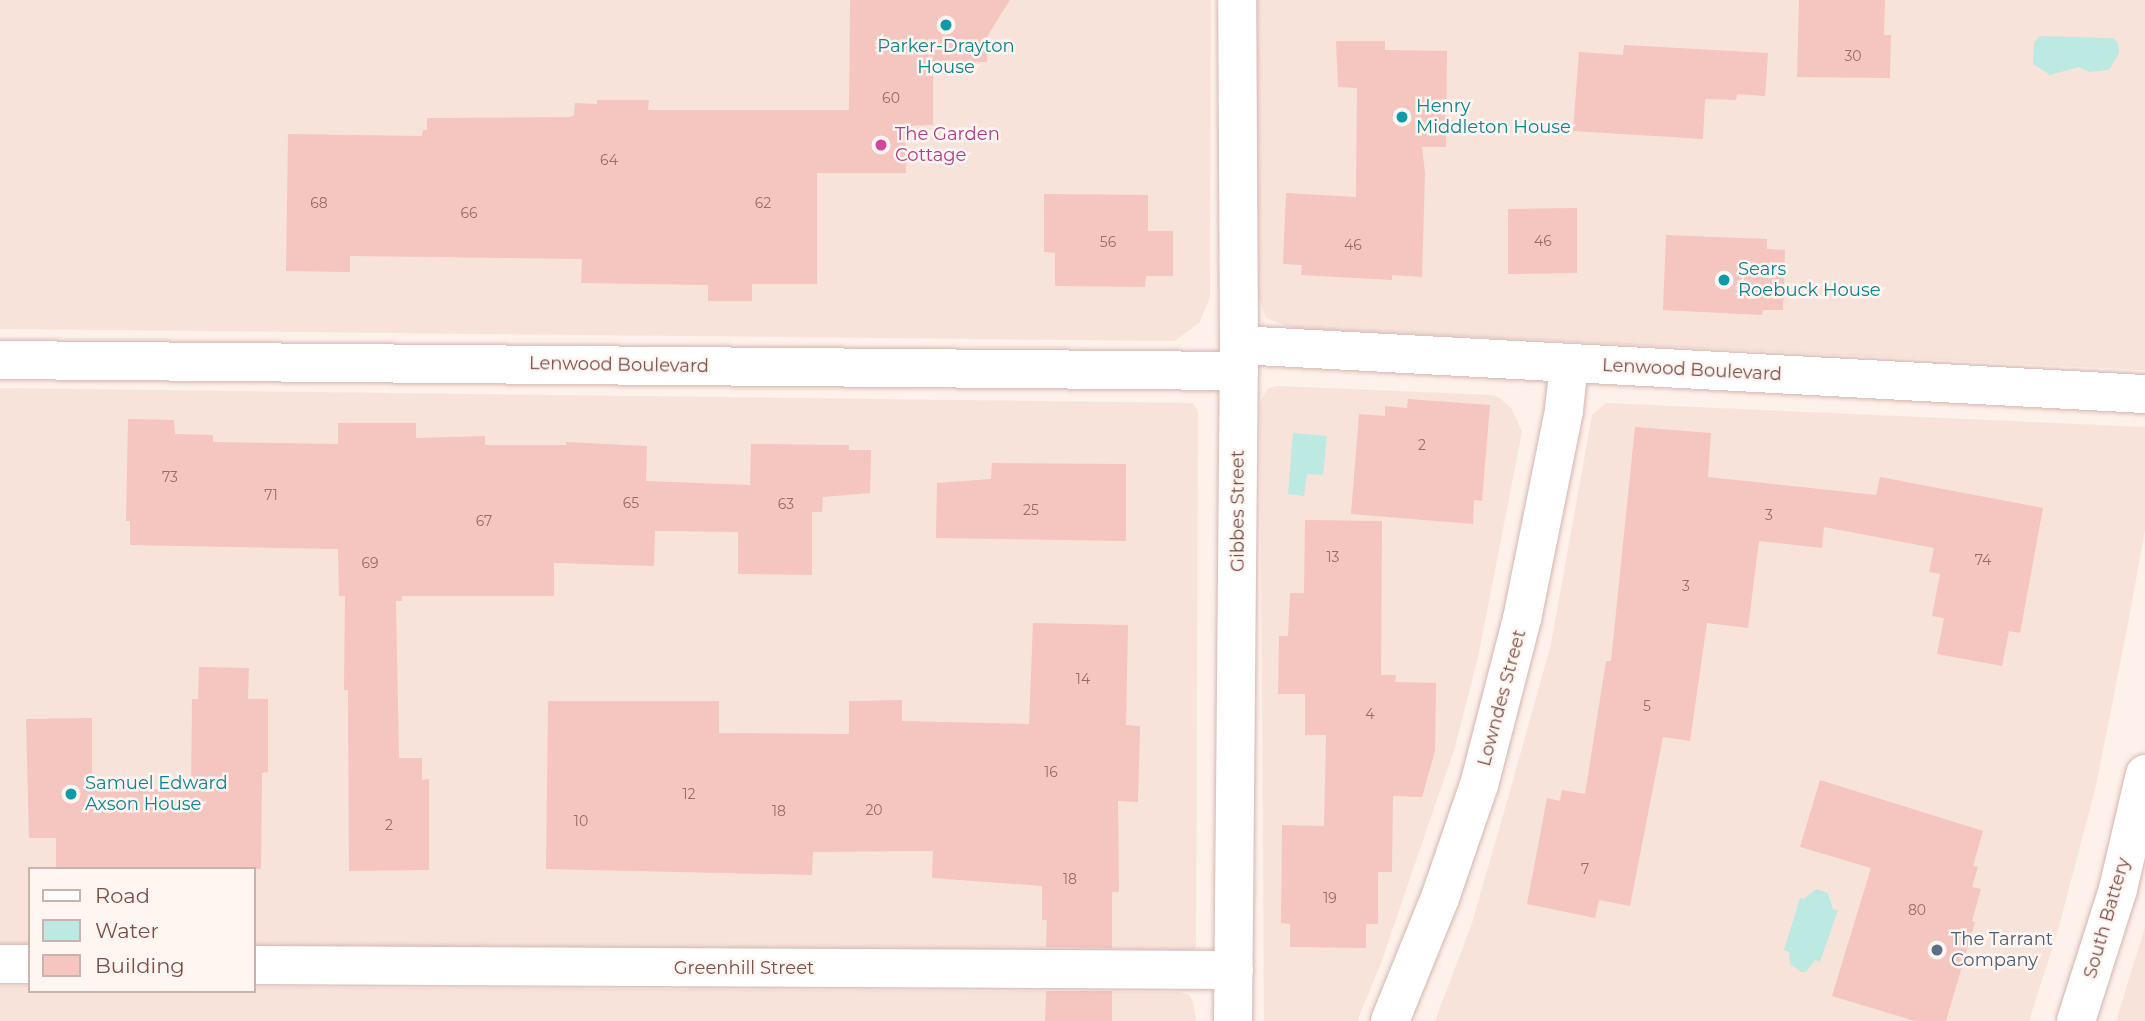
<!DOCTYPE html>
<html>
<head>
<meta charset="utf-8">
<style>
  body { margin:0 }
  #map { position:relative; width:2145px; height:1021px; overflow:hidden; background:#fef0ea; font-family:Montserrat,sans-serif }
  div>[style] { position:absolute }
  .residential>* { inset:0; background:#f8e3da }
  .water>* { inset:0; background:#bceae3 }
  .building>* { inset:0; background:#f5c5bf }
  .roads { filter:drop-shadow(0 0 2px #d4b6b0) drop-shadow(0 0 2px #d4b6b0) }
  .minor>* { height:38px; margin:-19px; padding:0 19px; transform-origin:19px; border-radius:19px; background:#fff }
  .dots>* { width:19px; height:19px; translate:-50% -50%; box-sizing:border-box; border:4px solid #fff6f1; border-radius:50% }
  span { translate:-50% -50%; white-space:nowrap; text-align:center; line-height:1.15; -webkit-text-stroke:5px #fff6f1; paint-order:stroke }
  .number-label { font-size:14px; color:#9a6c67 }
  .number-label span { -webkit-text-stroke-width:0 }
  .culture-label { font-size:18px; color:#0d838f }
  .left { translate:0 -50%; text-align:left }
  .hotel-label { font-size:18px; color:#b23c85 }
  .street-label { font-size:18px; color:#7b4e4a }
  .service-label { font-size:18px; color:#4e5e75 }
  .legend { position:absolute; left:28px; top:867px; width:228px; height:126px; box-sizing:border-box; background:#fff6f1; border:2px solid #cab3ae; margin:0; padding:9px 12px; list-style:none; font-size:21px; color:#7b4e4a }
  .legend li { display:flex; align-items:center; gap:14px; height:35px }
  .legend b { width:35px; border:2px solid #cab3ae }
</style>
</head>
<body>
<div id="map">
  <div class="residential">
    <i style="clip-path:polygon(0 0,1211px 0,1210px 298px,1199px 323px,1175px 341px,0 329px)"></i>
    <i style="clip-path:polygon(1255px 0,2145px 0,2145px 370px,1293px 328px,1266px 318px,1257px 293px)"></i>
    <i style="clip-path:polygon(1277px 386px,1492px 395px,1500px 398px,1512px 409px,1522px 432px,1478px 657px,1455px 747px,1380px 966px,1357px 1021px,1264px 1021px,1260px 403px,1268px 388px)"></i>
    <i style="clip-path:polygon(0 388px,1193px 403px,1198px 411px,1196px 946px,1192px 953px,254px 953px,254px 869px,30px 869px,30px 952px,0 952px)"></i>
    <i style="clip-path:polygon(1606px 403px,2145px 427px,2145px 530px,2129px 618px,2096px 786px,2058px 930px,2029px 1021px,1435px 1021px,1472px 923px,1510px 791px,1551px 644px,1592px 415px)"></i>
    <i style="clip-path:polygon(2145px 927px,2145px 1021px,2116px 1021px)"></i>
    <i style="clip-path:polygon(0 986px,30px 986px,30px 991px,254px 991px,254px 987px,1180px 992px,1189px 995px,1193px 1002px,1196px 1021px,0 1021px)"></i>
  </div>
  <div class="water">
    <i style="clip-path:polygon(2040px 36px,2113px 38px,2118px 43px,2119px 53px,2109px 70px,2089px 72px,2079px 67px,2050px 75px,2033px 64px,2034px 43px)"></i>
    <i style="clip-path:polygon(1293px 433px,1327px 436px,1323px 475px,1307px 474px,1304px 496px,1288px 494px)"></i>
    <i style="clip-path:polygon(1816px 889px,1828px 893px,1833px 909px,1838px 910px,1820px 962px,1815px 960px,1806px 972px,1801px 972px,1790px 964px,1789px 952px,1784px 950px,1800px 898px,1804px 899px)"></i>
  </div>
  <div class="building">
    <i style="clip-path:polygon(850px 0,1010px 0,988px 35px,987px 62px,933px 61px,933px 125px,905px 126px,906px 173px,817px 173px,817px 284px,752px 284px,752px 301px,708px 301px,708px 285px,581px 283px,582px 259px,350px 256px,350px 272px,286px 271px,288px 134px,422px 136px,423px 130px,427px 130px,427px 118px,570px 117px,574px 115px,575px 103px,597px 104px,597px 100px,649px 100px,648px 110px,849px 110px)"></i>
    <i style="clip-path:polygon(1799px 0,1885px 0,1884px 35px,1891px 35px,1890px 78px,1797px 77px)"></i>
    <i style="clip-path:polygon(1336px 41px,1385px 41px,1385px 50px,1447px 51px,1446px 147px,1422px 147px,1425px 173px,1422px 277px,1392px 275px,1392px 280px,1301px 275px,1302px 265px,1283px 264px,1286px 193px,1356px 197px,1357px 88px,1338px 87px)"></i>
    <i style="clip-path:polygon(1624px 45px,1768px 53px,1765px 96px,1737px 94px,1736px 100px,1705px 99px,1703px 139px,1573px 131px,1579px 52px,1623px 55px)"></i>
    <i style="clip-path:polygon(1044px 194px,1148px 195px,1148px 231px,1173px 231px,1173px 276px,1146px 276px,1145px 287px,1055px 286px,1055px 253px,1044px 252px)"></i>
    <i style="clip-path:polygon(1577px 208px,1577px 273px,1508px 274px,1508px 209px)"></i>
    <i style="clip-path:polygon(1666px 235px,1767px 239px,1767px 249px,1785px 250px,1783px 310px,1763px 310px,1762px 315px,1663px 310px)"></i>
    <i style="clip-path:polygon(1408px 399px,1490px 405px,1482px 501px,1474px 500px,1473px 524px,1351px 514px,1359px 414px,1385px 416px,1385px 406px,1407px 408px)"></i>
    <i style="clip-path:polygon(128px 419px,174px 420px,175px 434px,213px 435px,213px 442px,338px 444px,338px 423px,416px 423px,416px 438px,485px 436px,485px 445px,566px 445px,566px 442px,647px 446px,646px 481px,750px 485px,751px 444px,849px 445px,849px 450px,871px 450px,870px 493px,823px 497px,822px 512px,812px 512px,812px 575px,738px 574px,738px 532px,655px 531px,654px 566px,554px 563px,554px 596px,402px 596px,402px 601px,396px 601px,399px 758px,422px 758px,422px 780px,429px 779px,429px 870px,349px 871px,348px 690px,344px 690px,345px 596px,339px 596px,338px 549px,130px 545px,130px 521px,126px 521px)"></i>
    <i style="clip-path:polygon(1635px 427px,1711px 433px,1708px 477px,1876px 495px,1880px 477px,2043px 508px,2020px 633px,2009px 631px,2002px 666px,1937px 654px,1944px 618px,1932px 616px,1940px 574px,1929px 572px,1934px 548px,1824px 527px,1822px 548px,1759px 541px,1748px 628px,1707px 623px,1690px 741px,1663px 737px,1630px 906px,1599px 900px,1595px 918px,1527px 904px,1547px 798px,1560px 801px,1562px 790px,1585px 794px,1606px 661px,1611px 661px)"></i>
    <i style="clip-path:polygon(992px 463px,1126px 464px,1126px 541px,936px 538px,937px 483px,991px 479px)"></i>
    <i style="clip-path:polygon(1305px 520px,1382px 521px,1381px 675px,1396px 675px,1395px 682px,1436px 683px,1435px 751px,1422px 797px,1393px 796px,1392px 872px,1378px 872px,1378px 924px,1366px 924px,1366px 948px,1290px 947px,1290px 924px,1281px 923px,1282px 825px,1324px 826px,1326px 735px,1305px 735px,1305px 694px,1278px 694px,1279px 636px,1288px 636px,1290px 593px,1304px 593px)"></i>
    <i style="clip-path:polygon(1033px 623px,1128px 625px,1126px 725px,1140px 726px,1138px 802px,1118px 801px,1119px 892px,1112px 892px,1112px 948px,1046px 947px,1047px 920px,1042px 920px,1042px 886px,932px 878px,933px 851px,813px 852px,812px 875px,546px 869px,548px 701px,719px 701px,719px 733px,849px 734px,849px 701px,902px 700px,902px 721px,1029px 724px)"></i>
    <i style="clip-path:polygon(199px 667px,249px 668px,248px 699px,268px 699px,268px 772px,262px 773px,261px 869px,56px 869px,56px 838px,29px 838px,26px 719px,92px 718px,92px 788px,191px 790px,192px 699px,198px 699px)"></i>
    <i style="clip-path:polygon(1820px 780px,1983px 831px,1973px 866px,1978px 867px,1972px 887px,1981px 889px,1972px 921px,1975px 922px,1946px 1021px,1915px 1021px,1832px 996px,1871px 868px,1800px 847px)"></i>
    <i style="clip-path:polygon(1046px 991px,1112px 991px,1112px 1021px,1045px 1021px)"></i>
  </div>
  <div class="roads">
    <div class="minor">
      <i style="left:1239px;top:345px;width:907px;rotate:3.1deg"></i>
      <i style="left:0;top:360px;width:1239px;rotate:0.51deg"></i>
      <i style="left:0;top:964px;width:30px"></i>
      <i style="left:254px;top:965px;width:980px;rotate:0.29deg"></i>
      <i style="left:1233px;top:1021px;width:676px;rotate:-89.49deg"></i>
      <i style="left:1239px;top:345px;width:345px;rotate:-90.3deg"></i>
      <i style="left:1390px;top:1021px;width:133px;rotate:-67.9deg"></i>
      <i style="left:1440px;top:898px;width:120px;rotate:-71deg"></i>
      <i style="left:1479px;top:785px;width:171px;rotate:-75.5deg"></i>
      <i style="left:1522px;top:619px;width:213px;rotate:-78.6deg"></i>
      <i style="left:1564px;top:410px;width:47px;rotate:-83.9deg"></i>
      <i style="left:2076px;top:1021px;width:139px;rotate:-72.3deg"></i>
      <i style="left:2118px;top:889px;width:118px;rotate:-76.8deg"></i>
    </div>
  </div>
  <div class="dots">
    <i style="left:946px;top:25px;background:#0f9aa8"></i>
    <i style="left:1402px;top:117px;background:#0f9aa8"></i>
    <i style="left:881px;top:145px;background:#d1479c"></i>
    <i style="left:1724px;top:280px;background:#0f9aa8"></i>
    <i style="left:71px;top:794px;background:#0f9aa8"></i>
    <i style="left:1937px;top:950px;background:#5c6f8a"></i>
  </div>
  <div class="number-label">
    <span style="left:1853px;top:56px">30</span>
    <span style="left:891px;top:98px">60</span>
    <span style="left:609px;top:160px">64</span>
    <span style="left:319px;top:203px">68</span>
    <span style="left:763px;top:203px">62</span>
    <span style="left:469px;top:213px">66</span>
    <span style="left:1543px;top:241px">46</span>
    <span style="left:1108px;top:242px">56</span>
    <span style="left:1353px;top:245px">46</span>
    <span style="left:1422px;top:445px">2</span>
    <span style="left:170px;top:477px">73</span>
    <span style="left:271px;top:495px">71</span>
    <span style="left:631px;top:503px">65</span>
    <span style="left:786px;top:504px">63</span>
    <span style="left:1031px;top:510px">25</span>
    <span style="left:1769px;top:515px">3</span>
    <span style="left:484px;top:521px">67</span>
    <span style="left:1333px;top:557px">13</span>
    <span style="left:1983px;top:560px">74</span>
    <span style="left:370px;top:563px">69</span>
    <span style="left:1686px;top:586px">3</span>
    <span style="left:1083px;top:679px">14</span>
    <span style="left:1647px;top:706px">5</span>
    <span style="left:1370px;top:714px">4</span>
    <span style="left:1051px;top:772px">16</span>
    <span style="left:689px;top:794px">12</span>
    <span style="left:874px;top:810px">20</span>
    <span style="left:779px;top:811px">18</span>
    <span style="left:581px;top:821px">10</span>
    <span style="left:389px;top:825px">2</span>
    <span style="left:1585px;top:869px">7</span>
    <span style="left:1070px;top:879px">18</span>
    <span style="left:1330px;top:898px">19</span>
    <span style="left:1917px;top:910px">80</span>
  </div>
  <div class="culture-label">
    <span style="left:946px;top:57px">Parker-Drayton<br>House</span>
    <span class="left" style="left:1416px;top:117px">Henry<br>Middleton House</span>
    <span class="left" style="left:1738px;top:280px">Sears<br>Roebuck House</span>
    <span class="left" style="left:85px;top:794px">Samuel Edward<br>Axson House</span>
  </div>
  <div class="hotel-label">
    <span class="left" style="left:895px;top:145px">The Garden<br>Cottage</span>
  </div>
  <div class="street-label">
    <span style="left:619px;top:365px;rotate:1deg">Lenwood Boulevard</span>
    <span style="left:1692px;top:370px;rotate:3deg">Lenwood Boulevard</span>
    <span style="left:1238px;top:511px;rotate:-90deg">Gibbes Street</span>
    <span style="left:1502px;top:698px;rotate:-75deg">Lowndes Street</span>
    <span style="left:2107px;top:918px;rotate:-74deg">South Battery</span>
    <span style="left:744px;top:968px">Greenhill Street</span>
  </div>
  <div class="service-label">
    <span class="left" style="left:1951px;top:950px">The Tarrant<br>Company</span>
  </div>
  <ul class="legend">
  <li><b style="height:9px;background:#fff"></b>Road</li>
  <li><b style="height:19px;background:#bceae3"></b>Water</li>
  <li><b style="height:19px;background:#f5c5bf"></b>Building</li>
  </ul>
</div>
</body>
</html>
